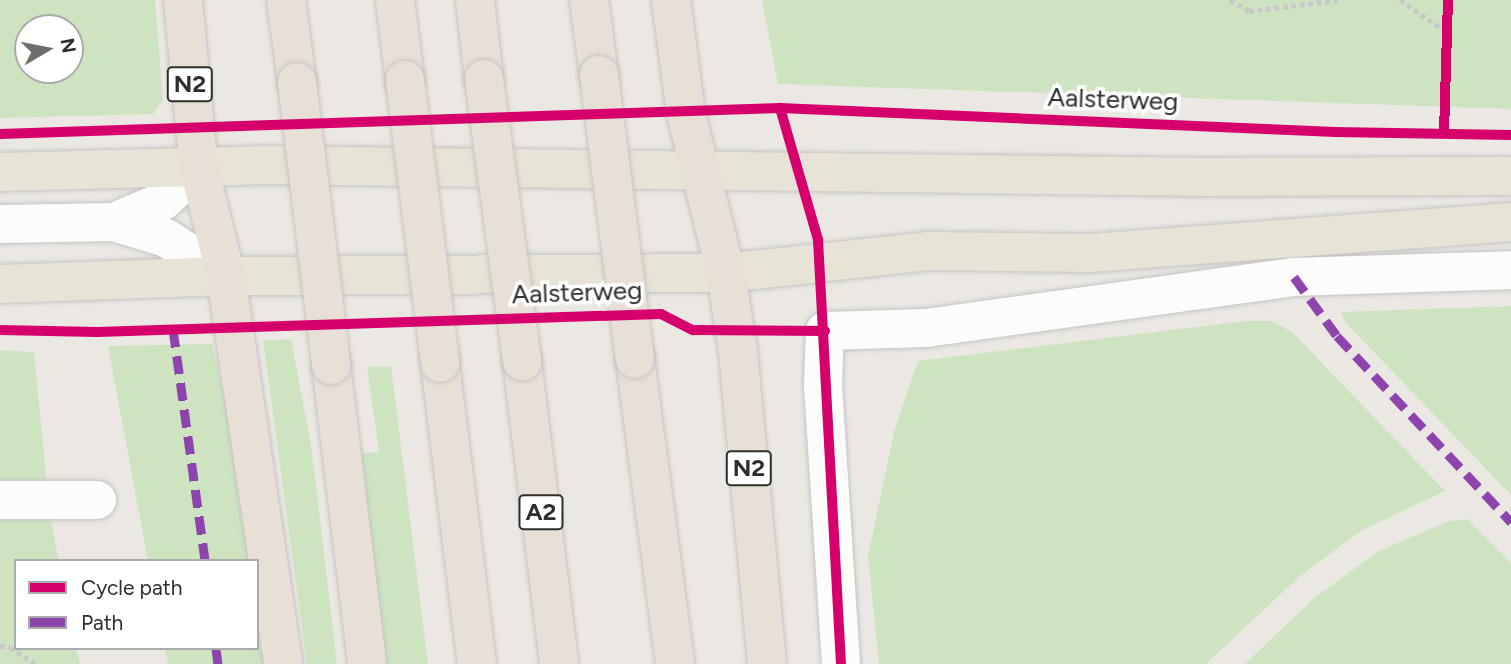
<!DOCTYPE html>
<html>
<head>
<meta charset="utf-8">
<style>
  body { margin:0 }
  #map { position:relative; width:1511px; height:664px; overflow:hidden; background:#ebe8e4; font-family:Figtree,sans-serif }
  div>[style] { position:absolute }
  .green>* { inset:0; background:#cee4c0 }
  .path>* { height:4.5px; margin-top:-2.25px; transform-origin:0; background:repeating-linear-gradient(90deg,#c8c8c8 0 5px,transparent 0 8.5px) }
  .roads { filter:drop-shadow(0 0 2px #c5c4c3) drop-shadow(0 0 2px #c5c4c3) }
  .minor>* { height:38px; margin:-19px; padding:0 19px; transform-origin:19px; border-radius:19px; background:#fcfcfb }
  .major>* { height:38px; margin:-19px; padding:0 19px; transform-origin:19px; border-radius:19px; background:#e7e3d6 }
  .highway>* { height:38px; margin:-19px; padding:0 19px; transform-origin:19px; border-radius:19px; background:#e8dfd6 }
  .bridges { filter:drop-shadow(0 0 2px #c6c5c3) drop-shadow(0 0 2px #c6c5c3) }
  .highway-bridge>* { height:38px; margin:-19px; padding:0 19px; transform-origin:19px; border-radius:19px; background:#e8dfd6 }
  .quiet>* { height:9px; margin-top:-4.5px; transform-origin:0; background:repeating-linear-gradient(90deg,#8e44ad 0 18px,transparent 0 27px) }
  .cycleway>* { height:10px; margin:-5px; padding:0 5px; transform-origin:5px; border-radius:5px; background:#d6006c }
  span { translate:-50% -50%; white-space:nowrap; text-align:center; line-height:1.15; -webkit-text-stroke:7px #fff; paint-order:stroke }
  .shield-label span { padding:2px 5px; background:#fff; border:2px solid; border-radius:5px; -webkit-text-stroke-width:0 }
  .shield-label { font-size:24px; color:#2d2d2d; font-weight:700 }
  .street-label { font-size:26px; color:#2d2d2d }
  .legend { position:absolute; left:14px; top:559px; width:245px; height:91px; box-sizing:border-box; background:#fff; border:2px solid #ababab; margin:0; padding:9px 12px; list-style:none; font-size:21px; color:#2d2d2d }
  .legend li { display:flex; align-items:center; gap:14px; height:35px }
  .legend b { width:35px; border:2px solid #ababab }
  .north { position:absolute; left:14px; top:14px; width:70px; height:70px; box-sizing:border-box; background:#fff; border:2px solid #ababab; border-radius:50%; rotate:80deg; font-size:19px; font-weight:700; line-height:28px; text-align:center; color:#2d2d2d }
  .north::after { content:''; display:block; margin:auto; width:24px; height:32px; background:#706e6d; clip-path:polygon(50% 0,100% 100%,50% 72%,0 100%) }
</style>
</head>
<body>
<div id="map">
  <div class="green">
    <i style="clip-path:polygon(evenodd,0 0,155px 0,163px 100px,153px 114px,0 118px,0 0,28px 28px,70px 28px,70px 70px,28px 70px,28px 28px)"></i>
    <i style="clip-path:polygon(762px 0,1511px 0,1511px 109px,778px 84px)"></i>
    <i style="clip-path:polygon(1511px 306px,1511px 495px,1345px 322px,1341px 312px)"></i>
    <i style="clip-path:polygon(1245px 321px,1272px 321px,1292px 332px,1445px 491px,1364px 529px,1300px 576px,1206px 664px,879px 664px,868px 556px,894px 432px,918px 361px)"></i>
    <i style="clip-path:polygon(291px 339px,312px 451px,337px 664px,307px 664px,263px 340px)"></i>
    <i style="clip-path:polygon(212px 344px,241px 466px,255px 561px,148px 561px,108px 346px)"></i>
    <i style="clip-path:polygon(0 350px,34px 352px,47px 485px,0 487px)"></i>
    <i style="clip-path:polygon(391px 366px,428px 664px,383px 664px,359px 454px,379px 452px,367px 367px)"></i>
    <i style="clip-path:polygon(50px 516px,59px 561px,16px 561px,16px 648px,76px 648px,80px 664px,0 664px,0 520px)"></i>
    <i style="clip-path:polygon(1467px 519px,1511px 563px,1511px 664px,1245px 664px,1313px 599px,1377px 552px,1449px 521px)"></i>
    <i style="clip-path:polygon(257px 580px,269px 664px,168px 664px,165px 648px,257px 648px)"></i>
  </div>
  <div class="path">
    <i style="left:1230px;top:0;width:22px;rotate:30deg"></i>
    <i style="left:1249px;top:11px;width:90px;rotate:-7deg"></i>
    <i style="left:1400px;top:0;width:57px;rotate:34.2deg"></i>
    <i style="left:0;top:646px;width:10px;rotate:6deg"></i>
    <i style="left:10px;top:647px;width:30px;rotate:34deg"></i>
  </div>
  <div class="roads">
    <div class="minor">
      <i style="left:114px;top:222px;width:53px;rotate:-23.2deg"></i>
      <i style="left:163px;top:201px;width:49px;rotate:-42.5deg"></i>
      <i style="left:0;top:224px;width:114px;rotate:-1deg"></i>
      <i style="left:114px;top:222px;width:54px;rotate:17.1deg"></i>
      <i style="left:166px;top:238px;width:71px;rotate:32.3deg"></i>
      <i style="left:0;top:500px;width:97px"></i>
      <i style="left:841px;top:664px;width:278px;rotate:-93.7deg"></i>
      <i style="left:823px;top:387px;width:56px;rotate:-88deg"></i>
      <i style="left:825px;top:331px;width:101px;rotate:-1.7deg"></i>
      <i style="left:926px;top:328px;width:372px;rotate:-7.9deg"></i>
      <i style="left:1294px;top:277px;width:217px;rotate:-1.8deg"></i>
    </div>
    <div class="major">
      <i style="left:0;top:172px;width:262px;rotate:-1.5deg"></i>
      <i style="left:262px;top:165px;width:945px;rotate:0.73deg"></i>
      <i style="left:1207px;top:177px;width:304px;rotate:-0.2deg"></i>
      <i style="left:0;top:284px;width:226px;rotate:-2deg"></i>
      <i style="left:226px;top:276px;width:500px;rotate:-0.34deg"></i>
      <i style="left:726px;top:273px;width:203px;rotate:-6.2deg"></i>
      <i style="left:928px;top:251px;width:162px;rotate:0.7deg"></i>
      <i style="left:1090px;top:253px;width:422px;rotate:-4.2deg"></i>
    </div>
    <div class="highway">
      <i style="left:183px;top:0;width:169px;rotate:84.6deg"></i>
      <i style="left:199px;top:168px;width:111px;rotate:76deg"></i>
      <i style="left:226px;top:276px;width:392px;rotate:81.6deg"></i>
      <i style="left:286px;top:0;width:83px;rotate:82.4deg"></i>
      <i style="left:395px;top:0;width:81px;rotate:82.9deg"></i>
      <i style="left:475px;top:0;width:80px;rotate:83.5deg"></i>
      <i style="left:589px;top:0;width:76px;rotate:82.4deg"></i>
      <i style="left:671px;top:0;width:115px;rotate:82.5deg"></i>
      <i style="left:686px;top:114px;width:164px;rotate:75.9deg"></i>
      <i style="left:726px;top:273px;width:79px;rotate:81.3deg"></i>
      <i style="left:738px;top:351px;width:314px;rotate:84.7deg"></i>
      <i style="left:635px;top:359px;width:308px;rotate:82.5deg"></i>
      <i style="left:522px;top:361px;width:305px;rotate:83deg"></i>
      <i style="left:440px;top:363px;width:303px;rotate:83deg"></i>
      <i style="left:331px;top:365px;width:301px;rotate:83.1deg"></i>
    </div>
  </div>
  <div class="bridges">
    <div class="highway-bridge">
      <i style="left:599px;top:75px;width:286px;rotate:82.8deg"></i>
      <i style="left:484px;top:79px;width:285px;rotate:82.3deg"></i>
      <i style="left:405px;top:80px;width:285px;rotate:82.9deg"></i>
      <i style="left:297px;top:82px;width:285px;rotate:83.1deg"></i>
    </div>
  </div>
  <div class="quiet">
    <i style="left:1294px;top:277px;width:73px;rotate:53.9deg"></i>
    <i style="left:1337px;top:336px;width:255px;rotate:46.9deg"></i>
    <i style="left:173px;top:329px;width:234px;rotate:82.1deg"></i>
    <i style="left:216px;top:648px;width:16px;rotate:83deg"></i>
  </div>
  <div class="cycleway">
    <i style="left:780px;top:108px;width:137px;rotate:73.9deg"></i>
    <i style="left:818px;top:240px;width:425px;rotate:86.9deg"></i>
    <i style="left:1444px;top:133px;width:133px;rotate:-88.3deg"></i>
    <i style="left:0;top:134px;width:780px;rotate:-1.91deg"></i>
    <i style="left:780px;top:108px;width:556px;rotate:2.48deg"></i>
    <i style="left:1335px;top:132px;width:176px;rotate:1deg"></i>
    <i style="left:0;top:330px;width:97px;rotate:1.2deg"></i>
    <i style="left:97px;top:332px;width:564px;rotate:-1.83deg"></i>
    <i style="left:661px;top:314px;width:36px;rotate:27deg"></i>
    <i style="left:693px;top:330px;width:132px;rotate:0.4deg"></i>
  </div>
  <div class="shield-label">
    <span style="left:190px;top:84px">N2</span>
    <span style="left:749px;top:468px">N2</span>
    <span style="left:541px;top:512px">A2</span>
  </div>
  <div class="street-label">
    <span style="left:1113px;top:100px;rotate:2deg">Aalsterweg</span>
    <span style="left:577px;top:293px;rotate:-2deg">Aalsterweg</span>
  </div>
  <ul class="legend">
  <li><b style="height:9px;background:#d6006c"></b>Cycle path</li>
  <li><b style="height:9px;background:#8e44ad"></b>Path</li>
  </ul>
  <div class="north">N</div>
</div>
</body>
</html>
